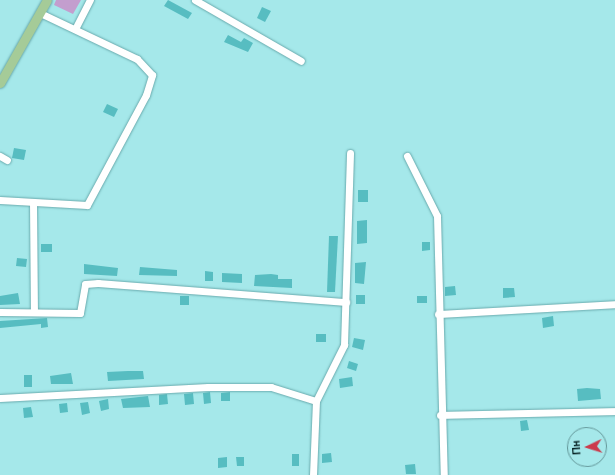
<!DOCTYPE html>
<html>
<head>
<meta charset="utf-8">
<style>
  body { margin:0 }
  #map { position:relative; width:615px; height:475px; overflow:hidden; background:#a5e8ea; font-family:Lato,sans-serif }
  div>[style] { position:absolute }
  .green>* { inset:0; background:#c39ece }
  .building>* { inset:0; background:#57bdc1 }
  .roads { filter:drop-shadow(0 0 1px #69aaad) drop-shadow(0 0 1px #69aaad) }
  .minor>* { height:7px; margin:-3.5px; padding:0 3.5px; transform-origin:3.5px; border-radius:3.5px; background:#fff }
  .major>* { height:9px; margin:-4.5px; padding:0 4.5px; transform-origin:4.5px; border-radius:4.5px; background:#a5cb98 }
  span { translate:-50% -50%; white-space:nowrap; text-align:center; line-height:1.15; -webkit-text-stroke:3.5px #a5e8ea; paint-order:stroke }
  .north { position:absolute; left:567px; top:427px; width:40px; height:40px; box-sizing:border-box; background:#a5e8ea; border:1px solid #639698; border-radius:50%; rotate:266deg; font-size:11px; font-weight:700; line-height:16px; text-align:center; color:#001b1c }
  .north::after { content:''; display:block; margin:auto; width:14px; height:18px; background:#cb3b4c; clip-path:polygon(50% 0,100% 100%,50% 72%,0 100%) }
</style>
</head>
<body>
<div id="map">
  <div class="green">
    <i style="clip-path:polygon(56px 0,81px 0,73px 14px,54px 5px)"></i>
  </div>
  <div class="building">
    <i style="clip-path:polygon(168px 0,192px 13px,188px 19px,164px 6px)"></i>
    <i style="clip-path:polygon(262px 7px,271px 11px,265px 22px,257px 18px)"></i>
    <i style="clip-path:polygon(228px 35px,241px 42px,244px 38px,253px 43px,248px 52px,224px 42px)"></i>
    <i style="clip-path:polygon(107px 104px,118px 109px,114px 117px,103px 112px)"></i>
    <i style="clip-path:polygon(14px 148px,26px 150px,24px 160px,12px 158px)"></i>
    <i style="clip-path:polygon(358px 190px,368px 190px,368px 202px,358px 202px)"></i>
    <i style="clip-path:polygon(367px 220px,367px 243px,357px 244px,357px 221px)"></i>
    <i style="clip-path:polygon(329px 236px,338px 236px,335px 292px,327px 292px)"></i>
    <i style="clip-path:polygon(422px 242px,430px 242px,430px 250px,422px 251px)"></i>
    <i style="clip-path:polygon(41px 244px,52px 244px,52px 252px,41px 252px)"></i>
    <i style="clip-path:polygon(17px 258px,27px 259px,26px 267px,16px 266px)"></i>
    <i style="clip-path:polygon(366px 262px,364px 284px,355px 283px,355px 263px)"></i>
    <i style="clip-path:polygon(84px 264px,118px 268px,117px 276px,84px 274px)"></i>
    <i style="clip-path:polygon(140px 267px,177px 270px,177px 276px,139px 275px)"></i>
    <i style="clip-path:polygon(205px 271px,213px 272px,213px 281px,205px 281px)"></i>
    <i style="clip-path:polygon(222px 273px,242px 274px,242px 283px,222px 282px)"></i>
    <i style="clip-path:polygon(271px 274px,278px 275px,278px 279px,292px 279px,292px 288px,254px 286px,255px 275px)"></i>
    <i style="clip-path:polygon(455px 286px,456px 295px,445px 296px,445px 287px)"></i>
    <i style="clip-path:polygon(503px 288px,514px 288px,515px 297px,503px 298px)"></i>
    <i style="clip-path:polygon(18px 293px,20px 304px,0 305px,0 296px)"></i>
    <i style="clip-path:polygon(356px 295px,365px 295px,365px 304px,356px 304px)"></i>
    <i style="clip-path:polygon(180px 296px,189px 296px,189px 305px,180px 305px)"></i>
    <i style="clip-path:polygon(417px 296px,427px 296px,427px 303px,417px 303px)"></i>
    <i style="clip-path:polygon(553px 316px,554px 326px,543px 328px,542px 318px)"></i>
    <i style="clip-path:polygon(47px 318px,48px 327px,41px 328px,41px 324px,0 328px,0 321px)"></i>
    <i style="clip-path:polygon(316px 334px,326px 334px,326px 342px,316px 342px)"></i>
    <i style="clip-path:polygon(354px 338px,365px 340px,363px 350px,352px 347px)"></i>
    <i style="clip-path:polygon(349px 361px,358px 364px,356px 371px,347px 368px)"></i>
    <i style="clip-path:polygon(128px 371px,143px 371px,144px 379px,108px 381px,107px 372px)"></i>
    <i style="clip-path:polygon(71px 373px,73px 384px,51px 384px,50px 376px)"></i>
    <i style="clip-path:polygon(24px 375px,32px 375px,32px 387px,24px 387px)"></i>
    <i style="clip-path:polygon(352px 377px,353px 386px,340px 388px,339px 379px)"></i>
    <i style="clip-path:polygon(587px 388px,600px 389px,601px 399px,578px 401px,577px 389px)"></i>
    <i style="clip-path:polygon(210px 392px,211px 403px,204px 404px,203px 393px)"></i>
    <i style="clip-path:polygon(230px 392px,230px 401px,221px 401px,221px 393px)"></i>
    <i style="clip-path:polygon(193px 393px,194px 404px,185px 405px,184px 394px)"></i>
    <i style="clip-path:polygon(167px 394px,168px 404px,159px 405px,159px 395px)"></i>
    <i style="clip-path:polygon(148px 396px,150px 407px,123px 408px,121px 399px)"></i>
    <i style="clip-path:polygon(108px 399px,109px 409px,101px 411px,99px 401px)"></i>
    <i style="clip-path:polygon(88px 402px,90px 413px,82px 415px,80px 403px)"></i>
    <i style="clip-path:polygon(67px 403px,68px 412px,60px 413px,59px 404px)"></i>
    <i style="clip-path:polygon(31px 407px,33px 417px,24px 418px,23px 408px)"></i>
    <i style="clip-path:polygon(527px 420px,529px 430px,521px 431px,520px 421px)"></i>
    <i style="clip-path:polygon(331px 453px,332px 462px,322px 463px,322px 454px)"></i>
    <i style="clip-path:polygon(292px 454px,299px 454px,299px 466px,292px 466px)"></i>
    <i style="clip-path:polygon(227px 457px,227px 467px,218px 468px,218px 458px)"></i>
    <i style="clip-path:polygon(236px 457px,244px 457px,244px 466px,237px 466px)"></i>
    <i style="clip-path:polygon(415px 464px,416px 474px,406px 474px,405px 465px)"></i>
  </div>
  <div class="roads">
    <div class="minor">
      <i style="left:195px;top:0;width:122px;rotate:29.9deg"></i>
      <i style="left:75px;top:29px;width:33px;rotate:-63deg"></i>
      <i style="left:0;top:156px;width:8px;rotate:30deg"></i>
      <i style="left:407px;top:156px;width:67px;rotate:63.4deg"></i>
      <i style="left:437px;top:216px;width:259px;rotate:88.5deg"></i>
      <i style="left:0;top:200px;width:87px;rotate:3.3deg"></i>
      <i style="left:87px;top:205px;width:125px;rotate:-61.8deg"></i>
      <i style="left:146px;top:95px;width:21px;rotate:-73deg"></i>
      <i style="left:152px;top:75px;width:22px;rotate:-133deg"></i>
      <i style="left:137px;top:59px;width:107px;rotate:-154.6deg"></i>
      <i style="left:33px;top:202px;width:109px;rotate:89.5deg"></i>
      <i style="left:0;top:312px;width:80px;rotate:0.7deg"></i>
      <i style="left:80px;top:313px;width:29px;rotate:-80deg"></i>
      <i style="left:85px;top:284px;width:13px;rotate:-4deg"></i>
      <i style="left:98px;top:283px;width:249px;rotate:4.4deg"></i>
      <i style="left:438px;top:314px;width:177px;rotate:-3.2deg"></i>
      <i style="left:0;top:398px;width:208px;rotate:-3deg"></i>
      <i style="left:208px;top:387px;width:63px"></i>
      <i style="left:271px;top:387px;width:47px;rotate:17.3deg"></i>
      <i style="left:440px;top:415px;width:175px;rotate:-1.3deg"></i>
      <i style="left:313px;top:475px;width:74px;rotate:-87.7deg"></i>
      <i style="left:316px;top:401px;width:63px;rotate:-63.4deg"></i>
      <i style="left:344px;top:345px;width:192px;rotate:-88.2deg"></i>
    </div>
    <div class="major">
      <i style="left:0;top:83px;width:95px;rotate:-60.5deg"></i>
    </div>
  </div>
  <div class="north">Пн</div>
</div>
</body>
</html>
